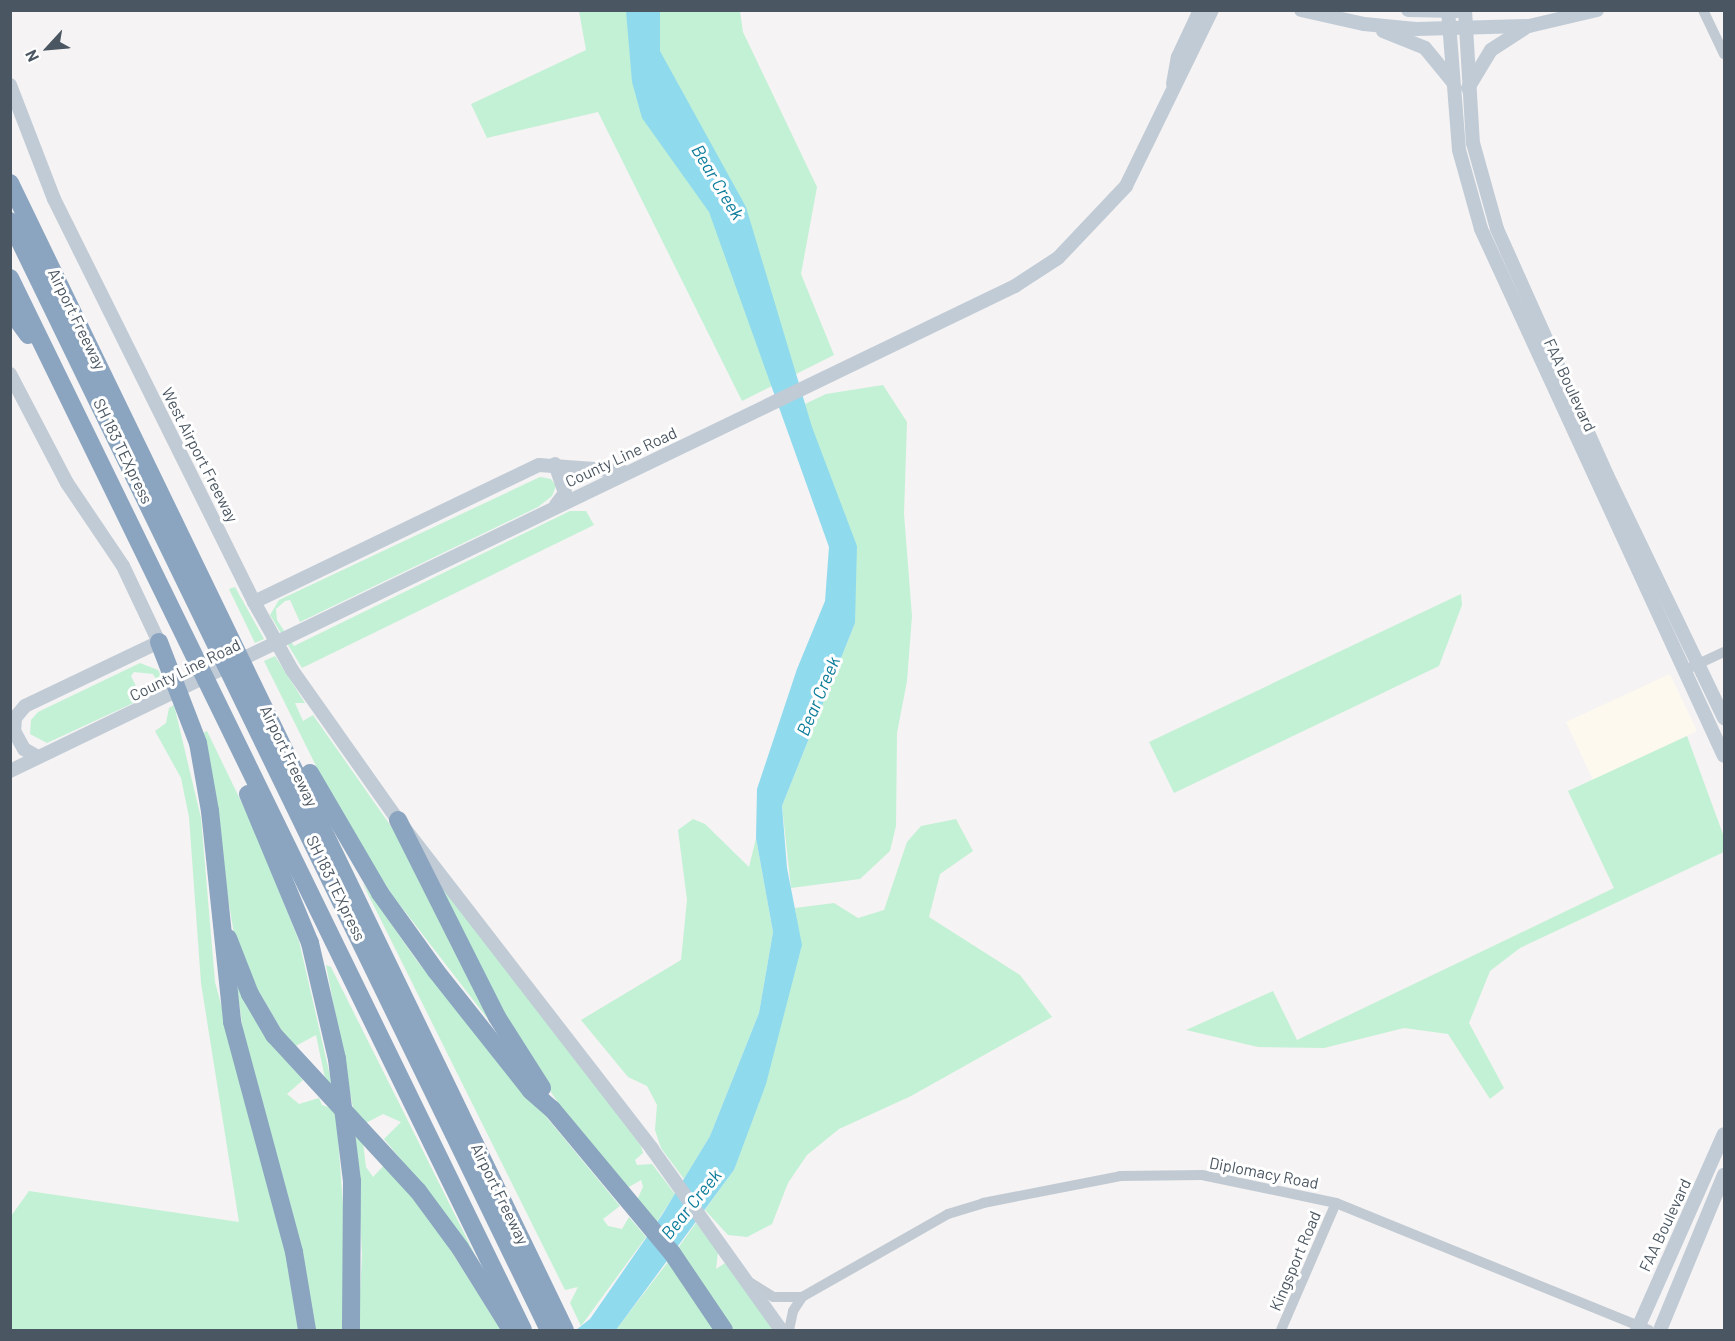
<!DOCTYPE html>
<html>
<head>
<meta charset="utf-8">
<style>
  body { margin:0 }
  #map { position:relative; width:1735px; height:1341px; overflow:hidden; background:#f5f3f3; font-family:Barlow,sans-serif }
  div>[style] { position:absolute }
  .commercial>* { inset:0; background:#fdf9ef }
  .green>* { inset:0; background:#c3f1d5 }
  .water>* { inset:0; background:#90daee }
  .street>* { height:10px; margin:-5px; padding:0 5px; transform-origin:5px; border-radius:5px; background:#c1cad2 }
  .secondary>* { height:14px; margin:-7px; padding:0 7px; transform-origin:7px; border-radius:7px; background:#c1cbd6 }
  .highway>* { height:18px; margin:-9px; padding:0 9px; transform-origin:9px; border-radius:9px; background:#8ba5c1 }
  span { translate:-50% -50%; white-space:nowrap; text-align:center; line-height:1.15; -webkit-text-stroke:6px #fff; paint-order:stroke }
  .street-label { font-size:16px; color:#4a5661 }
  .water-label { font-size:18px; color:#0c7c9b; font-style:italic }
  .frame { position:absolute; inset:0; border:12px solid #4a5661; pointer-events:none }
  .north { position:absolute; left:18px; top:18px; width:60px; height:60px; -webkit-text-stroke:4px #fff; paint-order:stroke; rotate:244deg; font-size:16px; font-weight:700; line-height:24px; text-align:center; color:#4a5661 }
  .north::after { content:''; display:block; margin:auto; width:21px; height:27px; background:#4a5661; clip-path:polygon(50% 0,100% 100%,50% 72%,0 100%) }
</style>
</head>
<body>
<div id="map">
  <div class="commercial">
    <i style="clip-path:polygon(1670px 674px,1697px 731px,1593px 780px,1566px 722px)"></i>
  </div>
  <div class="green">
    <i style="clip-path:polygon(579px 11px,740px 11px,743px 32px,817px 187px,801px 274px,834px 355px,742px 401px,598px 112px,487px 138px,471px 104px,586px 50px)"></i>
    <i style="clip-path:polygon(883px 385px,907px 422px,904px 514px,912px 616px,907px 681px,897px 733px,896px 826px,890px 851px,860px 879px,791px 888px,782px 806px,855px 623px,805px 404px,826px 394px)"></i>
    <i style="clip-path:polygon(540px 477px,551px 479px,556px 486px,552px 496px,538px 507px,300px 622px,290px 600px,285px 601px,276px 609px,277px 620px,294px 646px,570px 511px,586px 511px,594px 525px,302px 668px,270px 615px,279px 600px)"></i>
    <i style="clip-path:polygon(235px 587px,264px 639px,255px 643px,229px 589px)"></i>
    <i style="clip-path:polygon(1461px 594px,1462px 605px,1439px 666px,1174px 793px,1149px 742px)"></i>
    <i style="clip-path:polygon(275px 656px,305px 703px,295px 703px,303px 721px,313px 715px,395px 832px,494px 1027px,393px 896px,364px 851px,323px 780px,264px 661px)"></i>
    <i style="clip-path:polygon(140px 663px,158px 670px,167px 687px,162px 689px,153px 674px,134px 672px,131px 676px,142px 699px,47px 743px,30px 734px,31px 720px,38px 712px)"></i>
    <i style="clip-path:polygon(174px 705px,201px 818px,215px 982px,287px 1252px,300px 1330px,11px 1330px,11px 1216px,29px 1191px,239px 1222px,201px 983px,189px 817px,181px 778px,155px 731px,166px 723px,169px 708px)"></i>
    <i style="clip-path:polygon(207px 731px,252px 824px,299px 941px,334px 1093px,327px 1088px,316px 1035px,292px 1048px,252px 980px,235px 940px,201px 734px)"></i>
    <i style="clip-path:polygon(1687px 736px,1724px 837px,1724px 852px,1520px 948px,1490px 971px,1469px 1023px,1504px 1088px,1490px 1099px,1448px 1034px,1404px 1028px,1324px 1048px,1258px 1047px,1186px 1030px,1273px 991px,1297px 1040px,1614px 888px,1568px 791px)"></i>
    <i style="clip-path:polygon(693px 819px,705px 824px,749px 867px,756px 838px,773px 932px,759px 1013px,710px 1136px,684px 1179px,661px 1148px,655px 1130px,657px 1105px,647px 1086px,628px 1077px,581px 1020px,681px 960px,687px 900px,678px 830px)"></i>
    <i style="clip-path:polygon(956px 819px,973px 851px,940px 874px,929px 917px,1020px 975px,1052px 1017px,911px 1096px,839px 1129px,807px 1155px,788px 1183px,772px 1224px,747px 1237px,728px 1235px,705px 1210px,734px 1170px,801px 949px,795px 908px,834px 903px,858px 918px,884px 910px,907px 842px,921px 826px)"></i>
    <i style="clip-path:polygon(433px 875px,440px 878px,641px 1146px,643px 1153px,635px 1160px,637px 1165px,652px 1164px,675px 1194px,656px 1223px,637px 1200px,643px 1187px,641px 1180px,627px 1188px,562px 1108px,525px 1055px)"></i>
    <i style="clip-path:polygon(362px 882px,417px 961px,620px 1206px,603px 1219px,608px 1226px,622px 1229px,629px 1217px,646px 1237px,581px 1326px,570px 1303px,578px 1287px,565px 1290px)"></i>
    <i style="clip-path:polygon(326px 965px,331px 967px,486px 1277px,436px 1202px,384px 1139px,401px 1122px,383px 1114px,366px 1123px,354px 1113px)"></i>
    <i style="clip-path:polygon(237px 986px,277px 1050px,303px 1080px,287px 1094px,299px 1104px,319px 1098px,322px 1105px,336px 1110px,345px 1233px,343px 1330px,314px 1330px,243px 1032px)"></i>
    <i style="clip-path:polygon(355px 1128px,362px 1134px,366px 1167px,373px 1177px,388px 1161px,417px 1197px,501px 1330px,358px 1330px,362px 1255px)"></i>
    <i style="clip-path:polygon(696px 1223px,718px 1252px,716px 1269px,725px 1263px,774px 1330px,733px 1330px,678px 1248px)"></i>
    <i style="clip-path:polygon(668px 1262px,714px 1330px,616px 1330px,654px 1280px)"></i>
  </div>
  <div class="water">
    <i style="clip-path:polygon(626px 11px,660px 11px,660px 51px,746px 207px,812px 427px,857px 546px,855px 623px,782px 806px,787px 868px,802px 945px,766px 1084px,734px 1170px,616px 1330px,576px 1330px,590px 1319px,662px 1215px,710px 1136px,759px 1013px,773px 932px,756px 838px,757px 789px,797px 669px,825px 601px,829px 547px,709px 212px,642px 118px,632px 82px)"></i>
  </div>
  <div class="street">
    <i style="left:1703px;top:10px;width:49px;rotate:64.5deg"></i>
    <i style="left:1683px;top:671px;width:45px;rotate:-24.9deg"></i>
    <i style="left:751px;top:1283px;width:26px;rotate:32deg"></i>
    <i style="left:773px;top:1297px;width:29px"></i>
    <i style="left:802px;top:1297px;width:168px;rotate:-29.6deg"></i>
    <i style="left:948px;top:1214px;width:37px;rotate:-17deg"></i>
    <i style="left:983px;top:1203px;width:140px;rotate:-11.1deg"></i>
    <i style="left:1120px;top:1176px;width:82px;rotate:-0.7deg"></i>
    <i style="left:1202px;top:1175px;width:137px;rotate:11.8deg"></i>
    <i style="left:1336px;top:1203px;width:338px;rotate:22.1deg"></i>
    <i style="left:789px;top:1330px;width:19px;rotate:-78deg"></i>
    <i style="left:793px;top:1311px;width:17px;rotate:-57deg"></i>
    <i style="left:1281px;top:1330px;width:138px;rotate:-66.6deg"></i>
  </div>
  <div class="secondary">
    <i style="left:1301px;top:10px;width:65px;rotate:12.5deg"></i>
    <i style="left:1364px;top:24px;width:52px;rotate:5.5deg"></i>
    <i style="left:1416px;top:29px;width:113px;rotate:-1.5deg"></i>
    <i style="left:1529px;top:26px;width:70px;rotate:-13.2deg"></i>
    <i style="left:1408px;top:10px;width:49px;rotate:1.2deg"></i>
    <i style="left:1448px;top:10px;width:140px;rotate:85.5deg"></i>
    <i style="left:1459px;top:150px;width:82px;rotate:74.4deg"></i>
    <i style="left:1481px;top:229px;width:580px;rotate:65.25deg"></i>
    <i style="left:1465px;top:10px;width:133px;rotate:86.6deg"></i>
    <i style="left:1473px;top:143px;width:89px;rotate:74.4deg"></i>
    <i style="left:1497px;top:229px;width:269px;rotate:65.9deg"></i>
    <i style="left:1607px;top:475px;width:270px;rotate:64.3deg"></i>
    <i style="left:1383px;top:31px;width:45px;rotate:22deg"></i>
    <i style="left:1425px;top:48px;width:43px;rotate:50.7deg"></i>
    <i style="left:1173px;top:84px;width:27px;rotate:-80deg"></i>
    <i style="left:1178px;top:57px;width:52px;rotate:-64.9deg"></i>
    <i style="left:10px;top:85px;width:122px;rotate:68.9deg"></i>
    <i style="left:54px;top:199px;width:450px;rotate:63.6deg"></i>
    <i style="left:254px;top:602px;width:78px;rotate:60.8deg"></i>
    <i style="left:292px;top:670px;width:184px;rotate:54.8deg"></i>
    <i style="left:398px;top:820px;width:416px;rotate:52.3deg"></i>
    <i style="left:652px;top:1149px;width:222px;rotate:54.5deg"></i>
    <i style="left:1468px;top:88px;width:44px;rotate:-58.8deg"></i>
    <i style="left:1491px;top:50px;width:40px;rotate:-32.9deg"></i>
    <i style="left:10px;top:374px;width:123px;rotate:62.4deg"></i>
    <i style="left:67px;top:483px;width:100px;rotate:56deg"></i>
    <i style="left:123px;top:566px;width:84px;rotate:64.7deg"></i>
    <i style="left:159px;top:642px;width:148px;rotate:154.5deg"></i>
    <i style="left:25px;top:706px;width:16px;rotate:130deg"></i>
    <i style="left:15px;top:718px;width:13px;rotate:94deg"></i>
    <i style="left:14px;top:731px;width:21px;rotate:61deg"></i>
    <i style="left:24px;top:749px;width:16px;rotate:30deg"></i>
    <i style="left:555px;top:464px;width:31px;rotate:71deg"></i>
    <i style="left:565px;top:493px;width:15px;rotate:127deg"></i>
    <i style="left:254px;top:602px;width:316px;rotate:-25.7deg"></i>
    <i style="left:539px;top:465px;width:83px;rotate:4.1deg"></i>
    <i style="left:10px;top:771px;width:1116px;rotate:-25.76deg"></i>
    <i style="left:1015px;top:286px;width:51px;rotate:-33.1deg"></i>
    <i style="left:1058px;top:258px;width:99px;rotate:-46.6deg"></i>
    <i style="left:1126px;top:186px;width:196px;rotate:-64deg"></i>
    <i style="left:1637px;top:1330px;width:214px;rotate:-66.1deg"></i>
    <i style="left:1660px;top:1330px;width:168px;rotate:-67.6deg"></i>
  </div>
  <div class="highway">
    <i style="left:10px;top:183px;width:1274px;rotate:64.18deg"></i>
    <i style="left:10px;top:221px;width:1233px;rotate:64.08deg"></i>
    <i style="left:10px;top:278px;width:1170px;rotate:64deg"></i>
    <i style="left:10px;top:310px;width:31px;rotate:54deg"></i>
    <i style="left:159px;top:642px;width:108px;rotate:68.9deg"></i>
    <i style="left:198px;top:743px;width:69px;rotate:80deg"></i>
    <i style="left:210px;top:811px;width:212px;rotate:84deg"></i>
    <i style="left:232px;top:1022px;width:238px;rotate:74.9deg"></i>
    <i style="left:294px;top:1252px;width:79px;rotate:80.5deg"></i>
    <i style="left:310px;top:773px;width:139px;rotate:59.7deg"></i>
    <i style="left:380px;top:893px;width:96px;rotate:54.3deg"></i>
    <i style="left:436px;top:971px;width:153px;rotate:51.6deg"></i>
    <i style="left:531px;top:1091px;width:28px;rotate:41deg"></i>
    <i style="left:552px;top:1109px;width:187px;rotate:50.2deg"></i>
    <i style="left:672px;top:1253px;width:93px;rotate:56deg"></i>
    <i style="left:248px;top:794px;width:161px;rotate:67.4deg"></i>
    <i style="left:310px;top:943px;width:119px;rotate:76.9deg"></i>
    <i style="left:337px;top:1059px;width:123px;rotate:83deg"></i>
    <i style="left:352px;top:1181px;width:149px;rotate:90.4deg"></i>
    <i style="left:398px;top:820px;width:220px;rotate:63.3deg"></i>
    <i style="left:497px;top:1017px;width:84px;rotate:57.6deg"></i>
    <i style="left:228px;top:938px;width:60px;rotate:68.6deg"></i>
    <i style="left:250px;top:994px;width:48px;rotate:59.7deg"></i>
    <i style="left:274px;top:1035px;width:212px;rotate:47.3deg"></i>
    <i style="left:418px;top:1191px;width:71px;rotate:53.6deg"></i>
    <i style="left:460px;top:1248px;width:97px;rotate:58.1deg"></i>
  </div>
  <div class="street-label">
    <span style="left:77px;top:319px;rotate:64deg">Airport Freeway</span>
    <span style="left:1570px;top:385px;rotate:65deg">FAA Boulevard</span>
    <span style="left:123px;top:451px;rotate:64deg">SH 183 TEXpress</span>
    <span style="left:200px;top:455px;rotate:63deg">West Airport Freeway</span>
    <span style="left:621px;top:457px;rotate:-25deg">County Line Road</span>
    <span style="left:185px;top:670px;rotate:-26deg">County Line Road</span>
    <span style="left:289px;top:756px;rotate:64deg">Airport Freeway</span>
    <span style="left:336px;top:888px;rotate:64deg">SH 183 TEXpress</span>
    <span style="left:1264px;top:1173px;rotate:11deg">Diplomacy Road</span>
    <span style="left:500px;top:1194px;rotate:64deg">Airport Freeway</span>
    <span style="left:1665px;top:1225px;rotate:-65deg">FAA Boulevard</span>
    <span style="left:1295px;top:1261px;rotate:-67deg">Kingsport Road</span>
  </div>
  <div class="water-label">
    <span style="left:718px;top:182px;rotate:59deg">Bear Creek</span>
    <span style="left:818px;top:696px;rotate:-67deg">Bear Creek</span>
    <span style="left:691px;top:1204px;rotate:-51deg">Bear Creek</span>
  </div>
  <div class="frame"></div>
  <div class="north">N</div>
</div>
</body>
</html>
